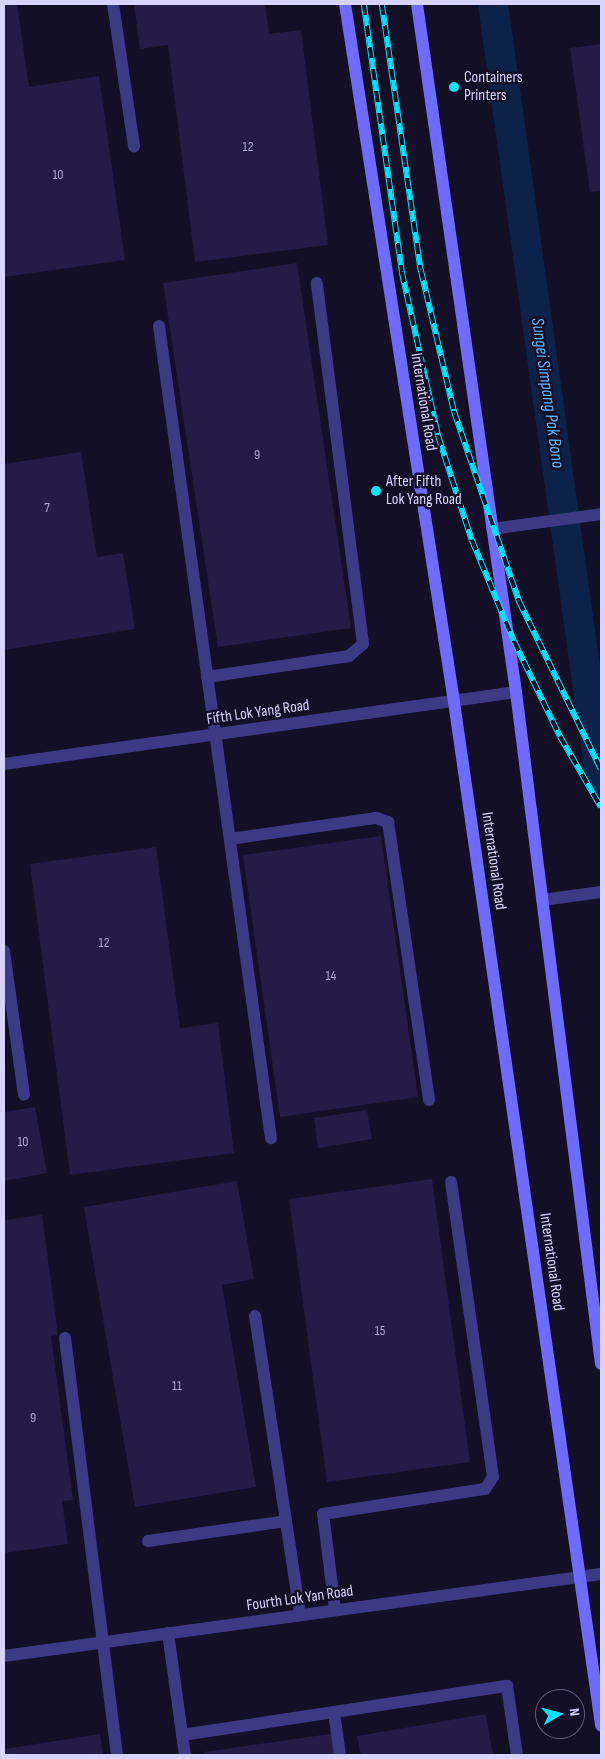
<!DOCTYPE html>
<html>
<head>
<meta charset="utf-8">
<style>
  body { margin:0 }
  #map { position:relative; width:605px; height:1759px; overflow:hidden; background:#130f26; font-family:"Sofia Sans Condensed",sans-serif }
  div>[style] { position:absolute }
  .canal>* { height:30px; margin:-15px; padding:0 15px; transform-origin:15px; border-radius:15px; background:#0c2248 }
  .building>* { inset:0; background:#241b47 }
  .lane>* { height:12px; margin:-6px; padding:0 6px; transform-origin:6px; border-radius:6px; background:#3d3a85 }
  .street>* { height:12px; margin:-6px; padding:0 6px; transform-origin:6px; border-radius:6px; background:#3d3a85 }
  .secondary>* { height:12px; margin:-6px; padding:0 6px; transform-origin:6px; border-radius:6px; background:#6f6bff }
  .rail>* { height:5.5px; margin-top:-2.75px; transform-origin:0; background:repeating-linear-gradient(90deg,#130f26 0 11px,#00e5ff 0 22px); box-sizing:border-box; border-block:1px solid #00e5ff }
  .dots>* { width:14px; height:14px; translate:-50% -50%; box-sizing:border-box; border:2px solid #130f26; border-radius:50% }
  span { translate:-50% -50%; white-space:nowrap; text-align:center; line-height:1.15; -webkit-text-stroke:5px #130f26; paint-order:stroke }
  .number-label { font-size:14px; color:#aca6d1 }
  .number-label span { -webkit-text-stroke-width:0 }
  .poi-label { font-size:16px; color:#d9d4ff }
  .left { translate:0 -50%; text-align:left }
  .street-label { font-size:16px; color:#d9d4ff }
  .water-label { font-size:18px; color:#62b6ff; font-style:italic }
  .frame { position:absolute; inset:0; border:5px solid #d9d4ff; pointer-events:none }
  .north { position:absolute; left:535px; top:1689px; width:50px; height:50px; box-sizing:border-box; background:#130f26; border:1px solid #625e7d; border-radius:50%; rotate:82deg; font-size:14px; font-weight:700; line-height:20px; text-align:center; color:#d9d4ff }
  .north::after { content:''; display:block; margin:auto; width:18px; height:22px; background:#00e5ff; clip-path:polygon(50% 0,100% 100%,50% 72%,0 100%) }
</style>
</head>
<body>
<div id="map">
  <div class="canal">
    <i style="left:493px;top:4px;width:785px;rotate:82.1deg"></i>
  </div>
  <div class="building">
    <i style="clip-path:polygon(4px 4px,17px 4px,29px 87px,99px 76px,125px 260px,4px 277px)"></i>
    <i style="clip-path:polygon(134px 4px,265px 4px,269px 34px,301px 30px,328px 245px,195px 262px,168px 45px,140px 49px)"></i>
    <i style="clip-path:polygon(601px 44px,601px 191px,590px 192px,570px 48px)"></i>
    <i style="clip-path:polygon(297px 263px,351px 628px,218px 647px,163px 283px)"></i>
    <i style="clip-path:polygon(81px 452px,97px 557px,123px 553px,135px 629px,4px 650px,4px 464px)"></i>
    <i style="clip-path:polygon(381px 836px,418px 1097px,280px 1117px,243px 855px)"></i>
    <i style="clip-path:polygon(156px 847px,180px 1028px,218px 1023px,234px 1153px,70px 1175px,30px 864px)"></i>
    <i style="clip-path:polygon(35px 1107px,47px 1173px,4px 1181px,4px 1112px)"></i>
    <i style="clip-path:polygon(367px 1110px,372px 1139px,318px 1148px,314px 1118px)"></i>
    <i style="clip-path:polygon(432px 1179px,470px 1462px,327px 1482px,289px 1199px)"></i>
    <i style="clip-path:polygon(237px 1181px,254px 1279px,222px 1285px,256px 1487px,135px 1507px,84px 1207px)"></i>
    <i style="clip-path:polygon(42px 1215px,58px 1335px,51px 1336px,73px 1500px,62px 1501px,68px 1544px,4px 1553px,4px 1220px)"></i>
    <i style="clip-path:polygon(486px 1714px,493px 1755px,361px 1755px,357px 1736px)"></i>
    <i style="clip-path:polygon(337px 1733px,340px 1755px,205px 1755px,204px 1752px)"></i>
    <i style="clip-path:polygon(100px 1734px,103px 1755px,4px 1755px,4px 1749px)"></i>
  </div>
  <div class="lane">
    <i style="left:113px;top:4px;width:144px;rotate:81.6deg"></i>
    <i style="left:159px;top:326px;width:820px;rotate:82.15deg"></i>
    <i style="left:492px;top:529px;width:110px;rotate:-7.8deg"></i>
    <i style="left:207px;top:677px;width:144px;rotate:-8.4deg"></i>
    <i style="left:349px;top:656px;width:18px;rotate:-41deg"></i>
    <i style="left:363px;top:644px;width:364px;rotate:-97.3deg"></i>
    <i style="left:230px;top:839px;width:148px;rotate:-8.2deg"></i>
    <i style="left:376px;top:818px;width:13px;rotate:18deg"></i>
    <i style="left:388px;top:822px;width:281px;rotate:81.6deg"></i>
    <i style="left:542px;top:900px;width:60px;rotate:-7.7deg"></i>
    <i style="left:4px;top:951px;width:145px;rotate:82.1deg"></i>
    <i style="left:255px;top:1316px;width:302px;rotate:81.4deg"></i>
    <i style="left:65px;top:1338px;width:420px;rotate:82.9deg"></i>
    <i style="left:148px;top:1541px;width:139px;rotate:-8.2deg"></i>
    <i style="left:335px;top:1610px;width:97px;rotate:-97.1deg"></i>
    <i style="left:323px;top:1514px;width:164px;rotate:-8.8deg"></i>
    <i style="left:485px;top:1489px;width:14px;rotate:-56deg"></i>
    <i style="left:493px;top:1477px;width:298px;rotate:-98.1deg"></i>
    <i style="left:168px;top:1633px;width:123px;rotate:82.1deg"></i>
    <i style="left:4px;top:1656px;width:580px;rotate:-7.82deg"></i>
    <i style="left:334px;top:1712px;width:43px;rotate:82.1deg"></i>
    <i style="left:182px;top:1735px;width:329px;rotate:-8.6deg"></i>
    <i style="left:507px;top:1686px;width:70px;rotate:81.8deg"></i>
  </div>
  <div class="street">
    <i style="left:4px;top:764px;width:517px;rotate:-8deg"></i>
    <i style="left:579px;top:1577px;width:22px;rotate:-8deg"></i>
  </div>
  <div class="secondary">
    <i style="left:345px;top:4px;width:706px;rotate:81.12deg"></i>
    <i style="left:454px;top:702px;width:1034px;rotate:81.82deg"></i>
    <i style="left:417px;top:4px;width:695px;rotate:81.81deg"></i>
    <i style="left:516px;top:692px;width:677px;rotate:82.79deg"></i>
  </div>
  <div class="rail">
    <i style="left:364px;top:4px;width:271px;rotate:81.9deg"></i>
    <i style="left:402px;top:272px;width:167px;rotate:77.5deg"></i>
    <i style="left:438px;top:435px;width:110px;rotate:72.1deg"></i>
    <i style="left:472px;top:540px;width:109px;rotate:67.4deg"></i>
    <i style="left:514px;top:641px;width:106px;rotate:64.2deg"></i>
    <i style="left:560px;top:736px;width:82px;rotate:60deg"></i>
    <i style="left:382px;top:4px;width:269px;rotate:81.7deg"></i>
    <i style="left:421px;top:270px;width:145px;rotate:76.8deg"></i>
    <i style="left:454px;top:411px;width:201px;rotate:71.1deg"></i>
    <i style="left:519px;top:601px;width:187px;rotate:64deg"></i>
  </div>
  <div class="dots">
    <i style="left:454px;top:87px;background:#00e5ff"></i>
    <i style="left:376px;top:491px;background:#00e5ff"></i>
  </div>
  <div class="number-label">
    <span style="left:248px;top:147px">12</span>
    <span style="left:58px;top:175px">10</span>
    <span style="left:257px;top:455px">9</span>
    <span style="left:47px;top:508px">7</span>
    <span style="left:104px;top:943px">12</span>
    <span style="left:331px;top:976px">14</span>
    <span style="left:23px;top:1142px">10</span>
    <span style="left:380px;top:1331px">15</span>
    <span style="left:177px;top:1386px">11</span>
    <span style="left:33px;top:1418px">9</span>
  </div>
  <div class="poi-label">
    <span class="left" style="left:464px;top:87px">Containers<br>Printers</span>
    <span class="left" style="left:386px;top:491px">After Fifth<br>Lok Yang Road</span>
  </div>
  <div class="street-label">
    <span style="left:423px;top:402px;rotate:81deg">International Road</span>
    <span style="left:258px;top:713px;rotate:-8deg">Fifth Lok Yang Road</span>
    <span style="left:493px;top:861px;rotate:82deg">International Road</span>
    <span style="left:551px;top:1262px;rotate:82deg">International Road</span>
    <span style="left:300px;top:1599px;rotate:-8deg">Fourth Lok Yan Road</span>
  </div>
  <div class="water-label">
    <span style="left:547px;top:393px;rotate:82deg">Sungei Simpang Pak Bono</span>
  </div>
  <div class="frame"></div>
  <div class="north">N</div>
</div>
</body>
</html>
